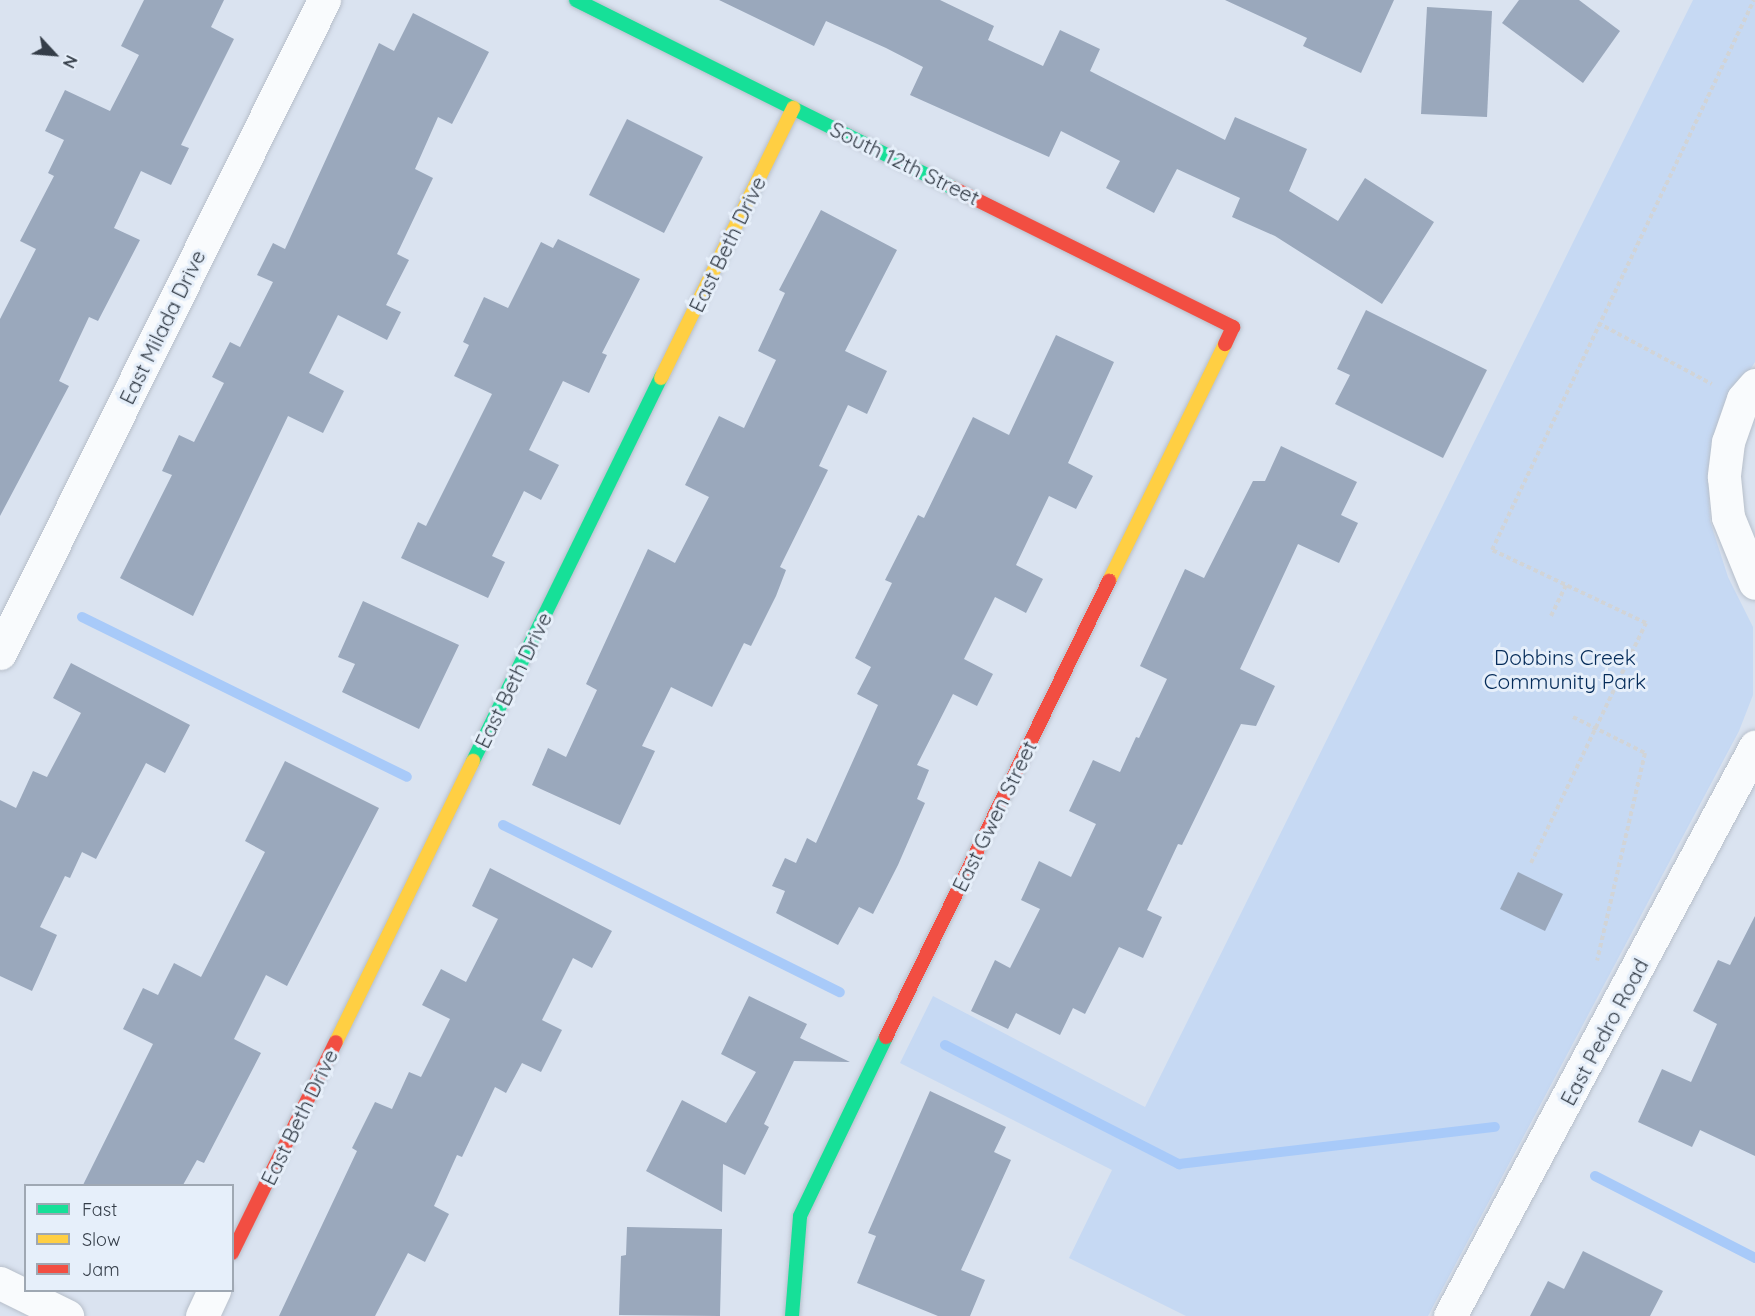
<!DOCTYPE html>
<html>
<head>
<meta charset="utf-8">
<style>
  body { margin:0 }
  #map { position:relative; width:1755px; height:1316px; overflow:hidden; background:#dae3f0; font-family:Quicksand,sans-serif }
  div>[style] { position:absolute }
  .green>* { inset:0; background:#c6d9f3 }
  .stream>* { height:10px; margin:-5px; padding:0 5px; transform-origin:5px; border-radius:5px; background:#a8caf9 }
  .building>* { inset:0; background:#9aa8bc }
  .path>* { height:4px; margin-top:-2px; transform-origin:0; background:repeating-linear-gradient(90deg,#d1d4d7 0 4.5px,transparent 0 7.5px) }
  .roads { filter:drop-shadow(0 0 2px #b7bfca) drop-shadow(0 0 2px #b7bfca) }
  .street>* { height:33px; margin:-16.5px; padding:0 16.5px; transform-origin:16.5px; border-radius:16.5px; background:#f9fbfd }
  .fast>* { height:14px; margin:-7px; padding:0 7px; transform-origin:7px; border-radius:7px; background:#16e098 }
  .slow>* { height:14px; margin:-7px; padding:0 7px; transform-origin:7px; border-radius:7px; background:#ffcf43 }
  .jam>* { height:14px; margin:-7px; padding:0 7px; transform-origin:7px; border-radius:7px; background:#f24e42 }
  span { translate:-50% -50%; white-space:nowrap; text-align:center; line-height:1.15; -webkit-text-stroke:6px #e6effa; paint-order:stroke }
  .street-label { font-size:21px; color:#343d48 }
  .park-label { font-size:21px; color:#042b59 }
  .legend { position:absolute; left:24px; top:1184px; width:210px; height:108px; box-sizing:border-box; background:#e6effa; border:2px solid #9fa8b3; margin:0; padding:8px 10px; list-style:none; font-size:18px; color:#343d48 }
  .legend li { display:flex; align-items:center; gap:12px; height:30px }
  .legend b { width:30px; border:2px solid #9fa8b3 }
  .north { position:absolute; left:24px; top:24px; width:60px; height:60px; -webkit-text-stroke:4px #e6effa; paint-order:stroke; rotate:116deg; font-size:16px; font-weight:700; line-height:24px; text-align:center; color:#343d48 }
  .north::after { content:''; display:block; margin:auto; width:21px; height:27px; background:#343d48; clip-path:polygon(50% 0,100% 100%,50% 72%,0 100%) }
</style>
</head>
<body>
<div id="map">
  <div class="green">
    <i style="clip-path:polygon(1693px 0,1755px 0,1755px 362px,1719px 420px,1708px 468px,1710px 521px,1728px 577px,1753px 627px,1753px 695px,1739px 731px,1428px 1316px,1186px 1316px,1069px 1258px,1112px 1170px,900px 1063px,933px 996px,1145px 1107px)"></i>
  </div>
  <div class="stream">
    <i style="left:82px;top:617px;width:362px;rotate:26.2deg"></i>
    <i style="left:503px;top:825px;width:376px;rotate:26.4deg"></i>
    <i style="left:945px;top:1045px;width:263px;rotate:27deg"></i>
    <i style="left:1179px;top:1164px;width:318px;rotate:-6.7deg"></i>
    <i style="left:1595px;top:1176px;width:180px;rotate:27.1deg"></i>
  </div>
  <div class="building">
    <i style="clip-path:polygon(144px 0,224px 0,211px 27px,234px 39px,181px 145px,189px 148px,171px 185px,141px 171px,114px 228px,140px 240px,98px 321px,89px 317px,59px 381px,69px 386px,0 516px,0 319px,36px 249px,20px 241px,54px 176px,48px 173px,64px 140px,45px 131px,65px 90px,110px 111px,139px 55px,121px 46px)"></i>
    <i style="clip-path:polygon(719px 0,940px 0,994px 26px,988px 40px,1043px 66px,1060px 30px,1100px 49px,1090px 71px,1225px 140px,1235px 117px,1307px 149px,1289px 191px,1338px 221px,1365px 178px,1434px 222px,1382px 304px,1275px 236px,1232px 217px,1240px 198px,1177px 169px,1154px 213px,1106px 188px,1120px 161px,1061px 131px,1049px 157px,910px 95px,923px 67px,886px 48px,826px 21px,814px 46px)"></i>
    <i style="clip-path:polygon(1225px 0,1394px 0,1361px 73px,1303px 46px,1307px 38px)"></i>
    <i style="clip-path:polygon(1519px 0,1579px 0,1620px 31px,1583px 83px,1502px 23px)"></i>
    <i style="clip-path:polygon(1427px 7px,1492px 11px,1487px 117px,1421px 114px)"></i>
    <i style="clip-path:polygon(413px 13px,489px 52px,452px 124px,438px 117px,415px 169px,433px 178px,397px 254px,409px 260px,386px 305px,401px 312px,387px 340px,338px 315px,309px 373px,344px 391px,323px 433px,288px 416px,193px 616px,120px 578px,172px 475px,162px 471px,179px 435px,194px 442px,224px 383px,212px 377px,230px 342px,240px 347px,273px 282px,257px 275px,273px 243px,285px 249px,379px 43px,394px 51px)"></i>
    <i style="clip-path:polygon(627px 119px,703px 157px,664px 233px,589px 195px)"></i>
    <i style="clip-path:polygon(821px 210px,897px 250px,845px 351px,887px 371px,867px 414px,848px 405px,819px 466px,828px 470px,780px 567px,786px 570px,776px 596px,751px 646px,744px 643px,712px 707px,671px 687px,642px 746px,655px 751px,620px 825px,532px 785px,548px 748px,566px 757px,597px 690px,586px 684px,648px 549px,675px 563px,709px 497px,685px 485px,719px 416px,744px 428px,776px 360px,758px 351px,785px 293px,779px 290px)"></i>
    <i style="clip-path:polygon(558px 239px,640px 279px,602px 353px,607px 355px,589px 393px,563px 381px,529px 450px,559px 465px,541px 500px,524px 491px,492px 556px,505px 562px,488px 598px,401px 558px,418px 522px,426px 526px,492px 394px,454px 376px,469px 345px,463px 342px,484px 297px,508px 308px,541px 242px,553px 248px)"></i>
    <i style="clip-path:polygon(1366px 310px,1487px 370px,1443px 458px,1335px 404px,1350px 375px,1337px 369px)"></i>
    <i style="clip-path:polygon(1056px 335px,1114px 362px,1068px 463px,1093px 476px,1076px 509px,1049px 496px,1016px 565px,1043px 579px,1026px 613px,995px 597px,964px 659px,993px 674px,977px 706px,953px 694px,917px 765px,929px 770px,917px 799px,925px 803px,898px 865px,873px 914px,859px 907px,838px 945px,776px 913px,785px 891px,772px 886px,785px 858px,796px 863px,807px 838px,816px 843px,878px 705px,857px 694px,871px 667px,855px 658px,892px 583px,885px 580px,918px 515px,924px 518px,973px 417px,1009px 435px)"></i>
    <i style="clip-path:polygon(1281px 446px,1357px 482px,1341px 515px,1358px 523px,1339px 563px,1298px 544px,1240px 669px,1275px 686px,1256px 726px,1241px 724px,1182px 845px,1178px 844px,1147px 910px,1162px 917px,1143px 958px,1119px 947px,1085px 1014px,1073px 1008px,1060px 1035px,1016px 1013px,1008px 1029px,971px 1011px,995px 960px,1010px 968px,1040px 909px,1021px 900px,1039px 861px,1071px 877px,1096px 824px,1069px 811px,1093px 760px,1120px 772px,1136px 737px,1139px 738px,1167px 679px,1140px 666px,1185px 569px,1204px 578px,1253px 481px,1265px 481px)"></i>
    <i style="clip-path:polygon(363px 601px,459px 645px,419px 729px,342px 692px,355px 664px,338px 657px)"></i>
    <i style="clip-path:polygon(71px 663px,190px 725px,165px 773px,146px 763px,96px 859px,82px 852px,70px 878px,65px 876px,40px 927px,57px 935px,32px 991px,0 976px,0 800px,16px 808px,33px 771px,47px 777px,81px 713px,53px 698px)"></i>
    <i style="clip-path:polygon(285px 761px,379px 808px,287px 986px,266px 975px,234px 1039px,261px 1053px,204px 1163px,197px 1160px,183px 1185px,83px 1185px,153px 1044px,123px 1029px,143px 988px,158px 995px,174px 963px,201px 977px,265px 852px,245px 841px)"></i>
    <i style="clip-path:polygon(490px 868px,612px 931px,592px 968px,573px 958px,542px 1020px,562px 1030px,541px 1072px,522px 1063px,506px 1093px,495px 1087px,462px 1157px,457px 1155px,434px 1206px,449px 1214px,425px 1262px,408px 1253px,375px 1316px,279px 1316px,357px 1151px,352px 1148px,375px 1102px,392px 1109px,409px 1072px,421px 1077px,450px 1019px,422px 1005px,441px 969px,466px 982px,498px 919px,472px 906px)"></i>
    <i style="clip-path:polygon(1518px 872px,1563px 894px,1545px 931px,1500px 909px)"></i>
    <i style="clip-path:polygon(1755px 916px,1755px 1156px,1700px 1130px,1692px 1147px,1638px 1122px,1662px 1069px,1691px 1082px,1717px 1024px,1693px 1011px,1718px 960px,1730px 965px)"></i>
    <i style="clip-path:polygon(749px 996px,807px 1024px,800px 1038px,850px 1062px,794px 1061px,764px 1124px,769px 1127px,745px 1175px,723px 1164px,722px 1212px,646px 1171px,682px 1100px,726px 1123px,756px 1072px,721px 1054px)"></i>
    <i style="clip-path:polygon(930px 1091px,1006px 1127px,994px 1152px,1011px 1160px,961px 1270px,985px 1280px,970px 1316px,938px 1316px,857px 1283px,876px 1236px,868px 1233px)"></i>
    <i style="clip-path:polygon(627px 1227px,722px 1229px,720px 1316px,619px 1315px,621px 1256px,626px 1255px)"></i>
    <i style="clip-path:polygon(1583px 1251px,1663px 1291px,1650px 1316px,1530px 1316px,1548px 1281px,1564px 1289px)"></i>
  </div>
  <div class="path">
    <i style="left:1598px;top:323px;width:129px;rotate:28.2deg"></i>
    <i style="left:1551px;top:616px;width:34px;rotate:-64deg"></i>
    <i style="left:1573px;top:717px;width:80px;rotate:26.6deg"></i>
    <i style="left:1645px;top:753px;width:213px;rotate:103deg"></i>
    <i style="left:1531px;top:863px;width:266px;rotate:-64.4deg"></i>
    <i style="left:1646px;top:623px;width:170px;rotate:-154.6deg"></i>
    <i style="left:1492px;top:550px;width:609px;rotate:-64.53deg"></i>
  </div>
  <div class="roads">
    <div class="street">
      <i style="left:1755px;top:385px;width:18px;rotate:131deg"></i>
      <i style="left:1743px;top:399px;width:46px;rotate:109.2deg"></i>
      <i style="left:1728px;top:442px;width:35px;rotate:97deg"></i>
      <i style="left:1724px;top:477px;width:40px;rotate:84.3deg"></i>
      <i style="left:1728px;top:517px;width:71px;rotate:67.8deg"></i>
      <i style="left:0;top:653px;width:729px;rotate:-63.61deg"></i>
      <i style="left:0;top:1283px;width:75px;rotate:26.2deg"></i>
      <i style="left:202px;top:1316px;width:29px;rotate:-65deg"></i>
      <i style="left:1450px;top:1316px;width:646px;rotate:-61.81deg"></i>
    </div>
    <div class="fast">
      <i style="left:576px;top:0;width:421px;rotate:26.5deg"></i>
      <i style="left:473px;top:761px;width:427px;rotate:-63.9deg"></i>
      <i style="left:792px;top:1316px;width:100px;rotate:-85.4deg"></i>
      <i style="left:800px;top:1216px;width:199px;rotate:-64.3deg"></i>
    </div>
    <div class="slow">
      <i style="left:661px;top:378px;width:301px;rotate:-63.9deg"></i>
      <i style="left:1109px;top:581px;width:264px;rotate:-63.9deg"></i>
      <i style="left:336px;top:1042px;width:313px;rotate:-64deg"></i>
    </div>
    <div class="jam">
      <i style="left:953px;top:188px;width:313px;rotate:26.4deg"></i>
      <i style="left:1233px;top:327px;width:19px;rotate:115deg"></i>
      <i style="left:886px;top:1037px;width:508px;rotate:-63.94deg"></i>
      <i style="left:232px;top:1253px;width:235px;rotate:-63.8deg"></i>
    </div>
  </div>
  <div class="street-label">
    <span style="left:905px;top:163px;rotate:26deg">South 12th Street</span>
    <span style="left:727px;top:244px;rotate:-64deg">East Beth Drive</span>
    <span style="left:162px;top:327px;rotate:-64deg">East Milada Drive</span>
    <span style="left:513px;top:680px;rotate:-64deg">East Beth Drive</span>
    <span style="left:994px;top:816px;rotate:-64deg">East Gwen Street</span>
    <span style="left:1604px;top:1032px;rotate:-62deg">East Pedro Road</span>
    <span style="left:299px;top:1117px;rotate:-64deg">East Beth Drive</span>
  </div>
  <div class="park-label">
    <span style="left:1565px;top:669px">Dobbins Creek<br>Community Park</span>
  </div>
  <ul class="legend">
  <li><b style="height:8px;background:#16e098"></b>Fast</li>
  <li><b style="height:8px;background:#ffcf43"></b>Slow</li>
  <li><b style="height:8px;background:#f24e42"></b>Jam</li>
  </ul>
  <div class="north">N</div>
</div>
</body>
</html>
